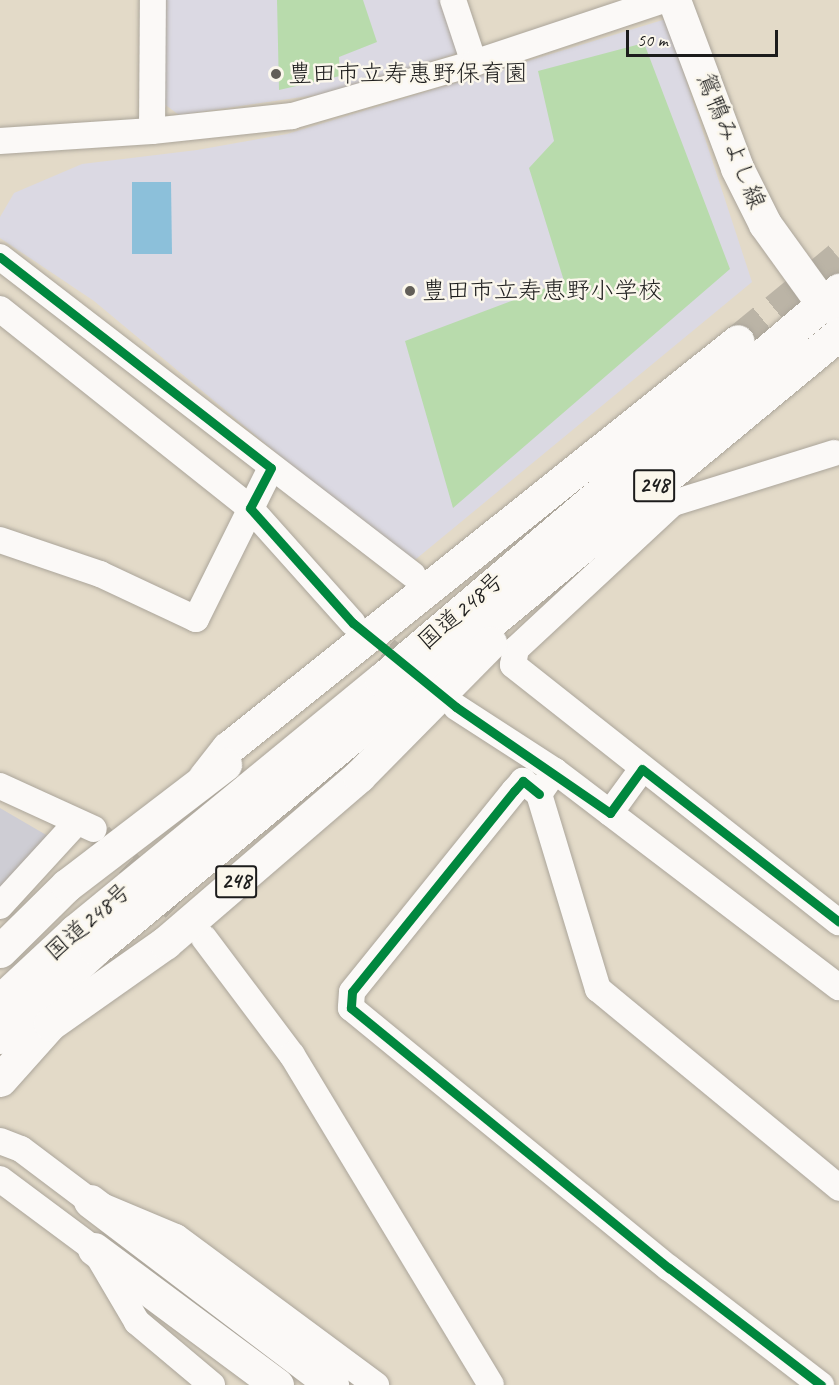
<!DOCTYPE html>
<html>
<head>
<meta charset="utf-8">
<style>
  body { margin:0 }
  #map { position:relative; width:839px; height:1385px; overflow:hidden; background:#e3dac8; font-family:Caveat,"Klee One",sans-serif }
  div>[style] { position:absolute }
  .built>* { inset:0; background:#dbd9e3 }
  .industrial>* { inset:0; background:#cecdd4 }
  .green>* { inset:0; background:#b8dbac }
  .water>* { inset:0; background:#8cc0da }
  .minor-tunnel>* { height:26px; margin-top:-13px; transform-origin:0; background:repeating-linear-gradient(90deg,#bbb4a6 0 26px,transparent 0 39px) }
  .highway-tunnel>* { height:33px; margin-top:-16.5px; transform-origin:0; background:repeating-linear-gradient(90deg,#bbb4a6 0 33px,transparent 0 49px) }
  .roads { filter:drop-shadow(0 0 2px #aba59a) drop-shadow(0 0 2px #aba59a) }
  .minor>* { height:26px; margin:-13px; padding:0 13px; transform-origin:13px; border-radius:13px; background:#fbf9f7 }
  .major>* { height:33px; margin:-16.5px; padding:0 16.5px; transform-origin:16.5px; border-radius:16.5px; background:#fbf9f7 }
  .highway>* { height:33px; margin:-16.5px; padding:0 16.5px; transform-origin:16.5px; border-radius:16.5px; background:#fbf9f7 }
  .cycleway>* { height:9px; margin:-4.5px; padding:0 4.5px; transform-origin:4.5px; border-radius:4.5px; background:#00873e }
  .dots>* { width:16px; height:16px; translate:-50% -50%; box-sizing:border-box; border:3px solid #fbf7ec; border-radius:50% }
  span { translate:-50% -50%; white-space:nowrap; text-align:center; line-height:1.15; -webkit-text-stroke:5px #fbf7ec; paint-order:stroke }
  .shield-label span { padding:2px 4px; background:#fbf7ec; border:2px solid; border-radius:4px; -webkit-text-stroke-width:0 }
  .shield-label { font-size:22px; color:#1c1c1c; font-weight:700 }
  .poi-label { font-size:24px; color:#1c1c1c }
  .left { translate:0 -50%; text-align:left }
  .street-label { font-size:24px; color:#1c1c1c }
  .scale { position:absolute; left:626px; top:30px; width:152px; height:27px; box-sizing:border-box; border:3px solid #1c1c1c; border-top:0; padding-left:8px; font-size:18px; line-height:21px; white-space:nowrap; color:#1c1c1c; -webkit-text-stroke:4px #fbf7ec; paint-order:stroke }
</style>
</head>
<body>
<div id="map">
  <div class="built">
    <i style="clip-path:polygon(165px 0,449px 0,464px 42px,455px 54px,323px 94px,179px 115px,163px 103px)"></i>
    <i style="clip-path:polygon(666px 19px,752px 282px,410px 564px,94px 301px,0 238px,0 217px,14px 193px,82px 164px,197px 150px,287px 134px)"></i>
  </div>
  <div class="industrial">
    <i style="clip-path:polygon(0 808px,48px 836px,0 888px)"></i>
  </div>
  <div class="green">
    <i style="clip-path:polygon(277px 0,363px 0,377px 42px,339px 57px,340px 76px,279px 90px)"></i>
    <i style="clip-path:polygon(644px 43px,730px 269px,453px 508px,405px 341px,564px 281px,529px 168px,554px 141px,538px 71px)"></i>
  </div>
  <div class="water">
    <i style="clip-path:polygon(132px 182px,171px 182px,172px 254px,132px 254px)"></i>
  </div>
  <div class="minor-tunnel">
    <i style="left:356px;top:625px;width:77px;rotate:39.2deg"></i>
    <i style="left:100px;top:836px;width:141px;rotate:44.1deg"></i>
  </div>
  <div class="highway-tunnel">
    <i style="left:738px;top:341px;width:131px;rotate:-39.4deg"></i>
  </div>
  <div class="roads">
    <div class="minor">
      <i style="left:453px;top:0;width:66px;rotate:71.6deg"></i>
      <i style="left:152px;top:131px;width:131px;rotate:-89.6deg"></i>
      <i style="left:0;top:141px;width:152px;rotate:-3.8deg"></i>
      <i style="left:152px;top:131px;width:141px;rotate:-6.1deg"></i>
      <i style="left:292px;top:116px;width:190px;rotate:-16.2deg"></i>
      <i style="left:474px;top:63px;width:199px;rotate:-18.4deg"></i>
      <i style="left:0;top:257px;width:521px;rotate:37.6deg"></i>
      <i style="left:822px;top:303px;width:22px;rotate:39deg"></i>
      <i style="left:0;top:309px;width:320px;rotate:38.5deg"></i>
      <i style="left:250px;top:508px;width:154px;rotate:48.2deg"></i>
      <i style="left:834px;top:453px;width:169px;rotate:162.7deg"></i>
      <i style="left:673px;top:503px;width:214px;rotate:137.1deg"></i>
      <i style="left:516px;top:649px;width:16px;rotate:101deg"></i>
      <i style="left:513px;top:665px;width:415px;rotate:38.3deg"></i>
      <i style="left:0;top:540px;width:106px;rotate:18.8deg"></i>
      <i style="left:100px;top:574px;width:106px;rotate:25.1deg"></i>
      <i style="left:196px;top:619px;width:169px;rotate:-63.6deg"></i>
      <i style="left:456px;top:707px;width:118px;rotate:32.9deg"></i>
      <i style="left:555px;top:771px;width:357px;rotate:37.3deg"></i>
      <i style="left:555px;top:771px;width:28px;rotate:125deg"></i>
      <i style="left:539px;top:794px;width:204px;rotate:73.2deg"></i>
      <i style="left:598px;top:989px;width:313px;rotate:39.5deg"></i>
      <i style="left:0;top:786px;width:103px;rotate:24.6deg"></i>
      <i style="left:539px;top:794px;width:21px;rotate:-141deg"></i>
      <i style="left:523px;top:781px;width:13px;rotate:132deg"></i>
      <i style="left:514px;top:791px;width:258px;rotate:128.9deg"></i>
      <i style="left:352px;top:992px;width:16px;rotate:94deg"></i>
      <i style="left:351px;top:1008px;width:411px;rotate:39.3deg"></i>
      <i style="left:669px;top:1268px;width:192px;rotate:37.6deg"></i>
      <i style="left:610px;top:813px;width:54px;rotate:-54deg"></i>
      <i style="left:0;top:906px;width:114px;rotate:-47.5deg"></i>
      <i style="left:204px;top:938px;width:146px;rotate:53.1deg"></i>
      <i style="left:292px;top:1055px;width:385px;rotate:58.9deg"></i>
      <i style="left:0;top:1141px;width:22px;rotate:21deg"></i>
      <i style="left:21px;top:1149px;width:86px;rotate:37deg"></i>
      <i style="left:90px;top:1201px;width:93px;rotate:22.7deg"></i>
      <i style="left:176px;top:1237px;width:249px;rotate:36.5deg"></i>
      <i style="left:0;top:1179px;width:117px;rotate:36.7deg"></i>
      <i style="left:94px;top:1249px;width:85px;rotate:59.5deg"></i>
      <i style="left:137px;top:1322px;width:98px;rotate:40deg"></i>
    </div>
    <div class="major">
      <i style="left:674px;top:0;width:179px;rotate:69.4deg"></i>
      <i style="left:737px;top:168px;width:63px;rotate:63.4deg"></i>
      <i style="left:765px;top:224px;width:97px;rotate:54.2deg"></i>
    </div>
    <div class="highway">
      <i style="left:205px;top:777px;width:37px;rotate:-52deg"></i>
      <i style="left:228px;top:748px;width:652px;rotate:-38.59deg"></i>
      <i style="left:0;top:951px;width:94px;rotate:-44.6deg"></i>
      <i style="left:67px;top:885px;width:199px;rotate:-37.4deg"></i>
      <i style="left:0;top:1001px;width:103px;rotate:-43deg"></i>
      <i style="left:75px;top:931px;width:396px;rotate:-39.4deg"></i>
      <i style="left:381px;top:680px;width:602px;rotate:-40.42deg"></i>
      <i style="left:0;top:1037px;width:129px;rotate:-42.8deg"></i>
      <i style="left:95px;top:949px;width:965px;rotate:-39.58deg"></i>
      <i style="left:0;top:1080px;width:75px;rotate:-48.2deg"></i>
      <i style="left:50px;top:1024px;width:141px;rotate:-35.2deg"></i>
      <i style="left:165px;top:943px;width:256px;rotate:-40.7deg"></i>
      <i style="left:359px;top:776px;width:187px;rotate:-45.4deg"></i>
      <i style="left:90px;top:1201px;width:304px;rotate:37.2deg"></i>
      <i style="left:94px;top:1249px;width:228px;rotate:36.6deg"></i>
    </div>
  </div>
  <div class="cycleway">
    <i style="left:0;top:257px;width:343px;rotate:37.9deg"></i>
    <i style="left:271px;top:468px;width:45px;rotate:117.7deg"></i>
    <i style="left:250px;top:508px;width:154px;rotate:48.2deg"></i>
    <i style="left:353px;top:623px;width:133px;rotate:39.2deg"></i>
    <i style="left:456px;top:707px;width:187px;rotate:34.5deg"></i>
    <i style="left:610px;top:813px;width:54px;rotate:-54deg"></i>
    <i style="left:642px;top:769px;width:249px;rotate:37.8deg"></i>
    <i style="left:539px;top:794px;width:21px;rotate:-141deg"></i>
    <i style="left:523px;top:781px;width:13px;rotate:132deg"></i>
    <i style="left:514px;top:791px;width:258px;rotate:128.9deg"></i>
    <i style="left:352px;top:992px;width:16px;rotate:94deg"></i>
    <i style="left:351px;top:1008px;width:411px;rotate:39.3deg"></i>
    <i style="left:669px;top:1268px;width:192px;rotate:37.6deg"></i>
  </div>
  <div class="dots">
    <i style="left:276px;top:74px;background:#625e58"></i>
    <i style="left:410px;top:291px;background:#625e58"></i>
  </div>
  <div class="shield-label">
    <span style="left:654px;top:486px">248</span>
    <span style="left:236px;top:882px">248</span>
  </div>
  <div class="poi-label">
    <span class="left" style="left:288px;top:74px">豊田市立寿惠野保育園</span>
    <span class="left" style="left:422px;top:291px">豊田市立寿恵野小学校</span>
  </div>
  <div class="street-label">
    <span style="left:731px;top:141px;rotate:68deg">鴛鴨みよし線</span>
    <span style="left:461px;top:611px;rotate:-41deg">国道248号</span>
    <span style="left:88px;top:922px;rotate:-41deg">国道248号</span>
  </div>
  <div class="scale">50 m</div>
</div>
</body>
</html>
